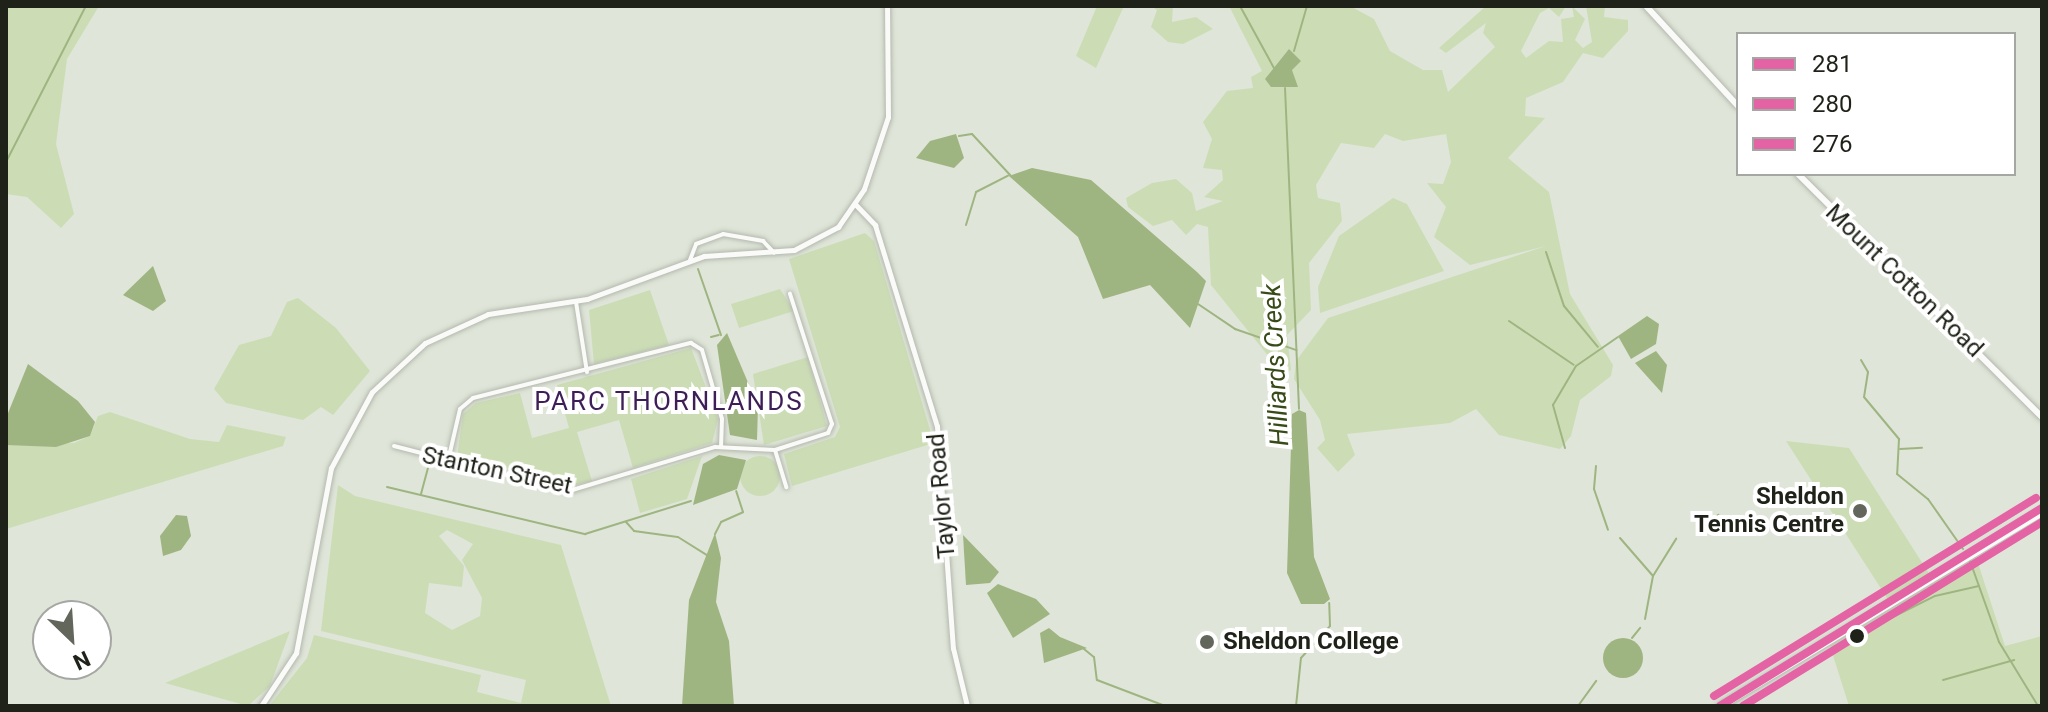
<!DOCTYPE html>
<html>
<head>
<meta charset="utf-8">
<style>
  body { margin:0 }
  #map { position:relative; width:2048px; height:712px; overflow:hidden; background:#dfe5d8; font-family:Roboto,sans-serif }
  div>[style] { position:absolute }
  .green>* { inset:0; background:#ccddb6 }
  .round { border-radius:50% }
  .water>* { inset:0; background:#9fb581 }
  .stream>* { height:2px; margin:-1px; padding:0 1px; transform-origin:1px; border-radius:1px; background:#9fb581 }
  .roads { filter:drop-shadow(0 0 2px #b4b8ae) drop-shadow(0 0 2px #b4b8ae) }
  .minor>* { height:4px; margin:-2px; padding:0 2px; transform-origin:2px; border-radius:2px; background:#fafbf9 }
  .tertiary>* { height:5px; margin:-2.5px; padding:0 2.5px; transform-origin:2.5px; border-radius:2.5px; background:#fafbf9 }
  .secondary>* { height:5px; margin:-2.5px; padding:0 2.5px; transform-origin:2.5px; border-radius:2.5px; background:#fafbf9 }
  .primary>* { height:6px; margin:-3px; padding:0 3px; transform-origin:3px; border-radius:3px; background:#fafbf9 }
  .trunk>* { height:7px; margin:-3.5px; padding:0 3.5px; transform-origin:3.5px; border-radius:3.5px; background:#fafbf9 }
  .bus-1>* { height:8px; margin:-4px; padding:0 4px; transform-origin:4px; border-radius:4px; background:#e463a4 }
  .bus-2>* { height:8px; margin:-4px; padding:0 4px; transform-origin:4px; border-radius:4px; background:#e463a4 }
  .bus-3>* { height:8px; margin:-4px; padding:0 4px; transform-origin:4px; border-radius:4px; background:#e463a4 }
  .dots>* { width:22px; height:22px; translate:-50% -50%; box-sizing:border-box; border:4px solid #fff; border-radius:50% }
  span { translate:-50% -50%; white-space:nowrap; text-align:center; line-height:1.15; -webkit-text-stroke:8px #fff; paint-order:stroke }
  .street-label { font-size:24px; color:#1e2218 }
  .poi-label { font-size:24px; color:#1e2218; font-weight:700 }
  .right { translate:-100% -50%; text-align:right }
  .left { translate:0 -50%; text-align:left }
  .water-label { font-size:26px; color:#374a18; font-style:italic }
  .neighbourhood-label { font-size:26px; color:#3d1e56; letter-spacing:2px }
  .frame { position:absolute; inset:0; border:8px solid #1e2218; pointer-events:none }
  .legend { position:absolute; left:1736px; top:32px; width:280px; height:144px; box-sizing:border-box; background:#fff; border:2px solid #a5a7a3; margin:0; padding:10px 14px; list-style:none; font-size:24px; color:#1e2218 }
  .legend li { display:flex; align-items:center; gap:16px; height:40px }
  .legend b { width:40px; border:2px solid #a5a7a3 }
  .north { position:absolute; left:32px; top:600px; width:80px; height:80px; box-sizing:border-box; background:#fff; border:2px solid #a5a7a3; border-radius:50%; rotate:155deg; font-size:22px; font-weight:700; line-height:32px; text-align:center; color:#1e2218 }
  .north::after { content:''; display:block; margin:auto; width:28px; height:36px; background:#62665b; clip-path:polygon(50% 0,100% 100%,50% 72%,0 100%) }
</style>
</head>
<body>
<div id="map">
  <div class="green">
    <i style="clip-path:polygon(6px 6px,99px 6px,67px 59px,56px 144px,74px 214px,61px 228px,27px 197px,6px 194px)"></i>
    <i style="clip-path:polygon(1097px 6px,1124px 6px,1096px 68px,1076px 56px)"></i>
    <i style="clip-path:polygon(1151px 6px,1173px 6px,1172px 22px,1196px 17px,1213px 29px,1183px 44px,1168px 42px,1151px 27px,1157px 10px)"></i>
    <i style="clip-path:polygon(1229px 6px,1350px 6px,1374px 19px,1390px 51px,1423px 70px,1442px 70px,1448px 92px,1495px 47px,1483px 33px,1486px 23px,1446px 53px,1439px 48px,1486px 6px,1566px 6px,1559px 17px,1549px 8px,1540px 13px,1521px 51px,1526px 58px,1549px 41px,1563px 42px,1561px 19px,1574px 17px,1572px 6px,1585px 19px,1575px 40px,1583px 48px,1592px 42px,1586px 6px,1605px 6px,1604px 17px,1628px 20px,1628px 31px,1603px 58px,1583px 53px,1563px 82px,1526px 98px,1525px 116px,1545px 118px,1508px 158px,1549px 192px,1570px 294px,1613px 365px,1611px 376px,1580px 400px,1571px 436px,1560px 449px,1499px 435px,1476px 409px,1450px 423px,1347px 434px,1355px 455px,1338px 472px,1317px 448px,1325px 440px,1320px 420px,1294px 379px,1296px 361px,1328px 318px,1546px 246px,1470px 265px,1434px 237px,1446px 207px,1427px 183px,1443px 184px,1451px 162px,1446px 134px,1403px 141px,1385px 134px,1374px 148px,1341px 143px,1316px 185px,1318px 198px,1340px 203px,1342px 221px,1309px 263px,1311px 310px,1287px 335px,1291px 370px,1283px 374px,1211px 285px,1208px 227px,1197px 224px,1186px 235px,1172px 220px,1153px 226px,1128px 207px,1126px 198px,1152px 183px,1176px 179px,1192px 193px,1196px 211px,1223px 201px,1204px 197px,1223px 180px,1222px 170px,1203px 168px,1212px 139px,1203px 122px,1227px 91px,1253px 88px,1251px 77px,1262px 71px)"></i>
    <i style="clip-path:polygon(1393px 198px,1407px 204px,1444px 271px,1320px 313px,1318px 287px,1339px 236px)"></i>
    <i style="clip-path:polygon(865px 233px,874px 241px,934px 443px,792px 486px,784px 454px,835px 437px,840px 427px,789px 259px)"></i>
    <i style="clip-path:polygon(780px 289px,794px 311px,739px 328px,731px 304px)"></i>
    <i style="clip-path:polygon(650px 290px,669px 345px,594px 364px,589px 310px)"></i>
    <i style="clip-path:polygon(298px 298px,336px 328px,370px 371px,333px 415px,321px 407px,303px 420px,226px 403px,214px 389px,239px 345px,271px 336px,287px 302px)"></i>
    <i style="clip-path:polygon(691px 348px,718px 419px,712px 443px,633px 468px,619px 420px,577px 432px,592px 481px,571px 486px,457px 457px,463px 414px,476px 403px,520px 393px,532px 438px,569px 428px,557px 385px)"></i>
    <i style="clip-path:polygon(808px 357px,827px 426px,764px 445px,753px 374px)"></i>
    <i style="clip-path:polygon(110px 412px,190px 439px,219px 442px,227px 425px,286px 437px,283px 446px,6px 529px,6px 445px,74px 443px,90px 436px,98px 416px)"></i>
    <i style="clip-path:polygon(1786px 441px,1849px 448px,1930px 575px,1889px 601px)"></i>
    <i class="round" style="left:740px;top:456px;width:40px;height:40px"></i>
    <i style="clip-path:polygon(702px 456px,687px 499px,640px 513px,631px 479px)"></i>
    <i style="clip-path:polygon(evenodd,338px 485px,355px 496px,561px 545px,611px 706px,269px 706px,307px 658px,314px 635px,481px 675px,477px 692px,521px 703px,526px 680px,321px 631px,338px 485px,447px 530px,473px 544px,462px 560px,482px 598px,480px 616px,452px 630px,425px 613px,429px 583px,462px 587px,464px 566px,439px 536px,447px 530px)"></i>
    <i style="clip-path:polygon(1976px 557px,2005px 646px,2042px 636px,2042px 706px,1849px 706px,1830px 646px)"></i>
    <i style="clip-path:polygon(290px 631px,270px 686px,248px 706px,165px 683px)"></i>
  </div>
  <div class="water">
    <i style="clip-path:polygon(1289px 49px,1301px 61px,1292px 70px,1298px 87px,1271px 87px,1265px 79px)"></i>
    <i style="clip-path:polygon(956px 134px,964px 158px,954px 168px,916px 158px,930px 141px)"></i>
    <i style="clip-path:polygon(1032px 168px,1091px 180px,1197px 272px,1206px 281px,1190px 328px,1150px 285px,1103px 299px,1078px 237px,1009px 176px)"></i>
    <i style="clip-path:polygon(153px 266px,166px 301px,153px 311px,123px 295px)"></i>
    <i style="clip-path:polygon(1647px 316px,1659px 324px,1656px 344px,1631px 359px,1618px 336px)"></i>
    <i style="clip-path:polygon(727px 333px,758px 406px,757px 440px,730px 435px,717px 345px)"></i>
    <i style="clip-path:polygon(1656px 351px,1667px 365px,1662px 393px,1635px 363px)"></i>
    <i style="clip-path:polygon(28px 364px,78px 401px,95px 422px,90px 436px,56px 447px,6px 445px,6px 418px)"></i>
    <i style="clip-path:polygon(1299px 410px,1306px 413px,1314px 557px,1330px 599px,1324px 604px,1301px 604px,1287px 573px,1292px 414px)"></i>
    <i style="clip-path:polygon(719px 455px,746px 460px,737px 489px,693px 505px,703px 464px)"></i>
    <i style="clip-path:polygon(176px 515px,187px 516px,191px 536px,181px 550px,163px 556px,160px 536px)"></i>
    <i style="clip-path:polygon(715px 533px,721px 558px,716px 602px,729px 641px,734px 706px,682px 706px,689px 600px)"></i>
    <i style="clip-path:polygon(963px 535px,999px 572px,990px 583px,966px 585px)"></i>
    <i style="clip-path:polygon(998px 584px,1036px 599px,1050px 614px,1013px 638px,987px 593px)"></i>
    <i style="clip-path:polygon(1049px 628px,1060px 637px,1087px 648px,1044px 663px,1040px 633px)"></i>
    <i class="round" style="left:1603px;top:638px;width:40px;height:40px"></i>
  </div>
  <div class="stream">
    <i style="left:1240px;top:6px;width:71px;rotate:61.3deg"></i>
    <i style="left:1294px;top:51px;width:47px;rotate:-73.9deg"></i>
    <i style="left:1285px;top:88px;width:321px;rotate:87.5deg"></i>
    <i style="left:959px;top:136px;width:13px;rotate:-9deg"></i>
    <i style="left:972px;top:134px;width:57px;rotate:47.1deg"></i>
    <i style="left:6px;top:162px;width:175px;rotate:-62.9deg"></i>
    <i style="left:966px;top:225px;width:34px;rotate:-73deg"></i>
    <i style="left:976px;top:192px;width:36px;rotate:-27deg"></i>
    <i style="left:1546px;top:252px;width:57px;rotate:71.6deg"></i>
    <i style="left:1564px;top:306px;width:53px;rotate:50.3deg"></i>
    <i style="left:698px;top:269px;width:70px;rotate:70.8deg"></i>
    <i style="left:1198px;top:304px;width:45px;rotate:34deg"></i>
    <i style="left:1235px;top:329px;width:65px;rotate:19deg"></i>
    <i style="left:1509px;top:321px;width:78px;rotate:34.1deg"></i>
    <i style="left:711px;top:337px;width:8px;rotate:-14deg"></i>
    <i style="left:1861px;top:360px;width:14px;rotate:60deg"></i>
    <i style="left:1868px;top:372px;width:25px;rotate:99deg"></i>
    <i style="left:1864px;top:397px;width:55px;rotate:50.2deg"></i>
    <i style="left:1899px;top:439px;width:35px;rotate:93deg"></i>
    <i style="left:1897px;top:474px;width:40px;rotate:39deg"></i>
    <i style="left:1928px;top:499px;width:61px;rotate:55deg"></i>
    <i style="left:1565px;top:448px;width:45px;rotate:-105.6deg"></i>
    <i style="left:1553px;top:405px;width:45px;rotate:-59.5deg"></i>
    <i style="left:1576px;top:366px;width:51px;rotate:-34.6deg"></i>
    <i style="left:1900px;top:449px;width:22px;rotate:-3deg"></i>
    <i style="left:1596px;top:466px;width:23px;rotate:95deg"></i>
    <i style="left:1594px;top:489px;width:43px;rotate:71.1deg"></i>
    <i style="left:387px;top:487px;width:204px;rotate:13.4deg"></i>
    <i style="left:585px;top:534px;width:111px;rotate:-17.3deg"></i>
    <i style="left:421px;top:494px;width:31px;rotate:-75deg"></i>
    <i style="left:626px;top:522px;width:12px;rotate:48deg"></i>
    <i style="left:634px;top:531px;width:44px;rotate:7.8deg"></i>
    <i style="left:678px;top:537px;width:36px;rotate:32deg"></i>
    <i style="left:1703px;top:526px;width:19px;rotate:-36deg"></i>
    <i style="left:715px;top:534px;width:13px;rotate:-63deg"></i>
    <i style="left:721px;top:522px;width:24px;rotate:-24deg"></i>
    <i style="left:743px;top:512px;width:22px;rotate:-108deg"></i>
    <i style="left:1620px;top:538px;width:50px;rotate:49deg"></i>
    <i style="left:1970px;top:561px;width:86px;rotate:70.3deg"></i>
    <i style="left:1999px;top:642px;width:75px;rotate:58.6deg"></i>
    <i style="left:1645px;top:619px;width:44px;rotate:-79.5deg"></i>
    <i style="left:1653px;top:576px;width:44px;rotate:-58.1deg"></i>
    <i style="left:1881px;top:623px;width:60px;rotate:-26.6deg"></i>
    <i style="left:1935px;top:596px;width:45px;rotate:-12.8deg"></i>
    <i style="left:1632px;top:638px;width:13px;rotate:-51deg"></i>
    <i style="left:1848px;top:641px;width:31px;rotate:-29deg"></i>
    <i style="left:1084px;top:649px;width:13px;rotate:39deg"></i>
    <i style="left:1094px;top:657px;width:23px;rotate:83deg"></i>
    <i style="left:1097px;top:680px;width:73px;rotate:20.9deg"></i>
    <i style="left:1943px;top:680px;width:74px;rotate:-15.7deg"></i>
    <i style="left:1296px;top:706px;width:48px;rotate:-84.1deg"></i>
    <i style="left:1301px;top:658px;width:43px;rotate:-47.8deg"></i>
    <i style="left:1330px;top:626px;width:23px;rotate:-92deg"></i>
    <i style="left:1578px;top:706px;width:31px;rotate:-54deg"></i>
  </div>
  <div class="roads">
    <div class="minor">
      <i style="left:690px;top:260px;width:17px;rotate:-69deg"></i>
      <i style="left:696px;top:244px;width:29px;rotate:-20deg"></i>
      <i style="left:723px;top:234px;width:41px;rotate:9.9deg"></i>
      <i style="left:763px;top:241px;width:16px;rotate:47deg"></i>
      <i style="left:576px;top:302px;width:71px;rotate:81.1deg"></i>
      <i style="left:394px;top:446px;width:181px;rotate:14.4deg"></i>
      <i style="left:569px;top:491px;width:152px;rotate:-16.8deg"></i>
      <i style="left:715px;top:447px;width:60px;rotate:2.9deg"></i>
      <i style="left:775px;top:450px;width:56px;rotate:-17.8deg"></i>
      <i style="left:828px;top:433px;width:10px;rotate:-66deg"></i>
      <i style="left:832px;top:424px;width:137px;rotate:-107.9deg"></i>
      <i style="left:775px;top:450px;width:39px;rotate:73deg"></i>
      <i style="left:448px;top:461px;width:53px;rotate:-77deg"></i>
      <i style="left:460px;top:409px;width:17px;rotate:-40deg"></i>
      <i style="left:473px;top:398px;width:225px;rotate:-14.2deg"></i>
      <i style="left:691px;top:343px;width:13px;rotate:32deg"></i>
      <i style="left:702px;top:350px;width:72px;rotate:73.8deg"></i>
      <i style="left:722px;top:419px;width:27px;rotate:92deg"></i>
    </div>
    <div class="tertiary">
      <i style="left:856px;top:205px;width:28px;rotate:46deg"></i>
      <i style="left:875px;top:225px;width:210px;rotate:72.9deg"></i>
      <i style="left:937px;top:426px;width:223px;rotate:85.9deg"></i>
      <i style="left:953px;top:648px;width:60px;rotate:76.4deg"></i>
    </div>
    <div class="secondary">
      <i style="left:261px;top:706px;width:64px;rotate:-56.6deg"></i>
      <i style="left:296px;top:653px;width:188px;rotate:-79.3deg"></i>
      <i style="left:331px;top:468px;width:86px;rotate:-61.7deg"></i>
      <i style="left:372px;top:392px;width:72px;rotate:-42.8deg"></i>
      <i style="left:425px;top:343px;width:69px;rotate:-24.7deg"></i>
      <i style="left:488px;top:314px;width:100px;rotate:-8.6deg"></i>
      <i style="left:587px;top:299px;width:125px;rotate:-20.2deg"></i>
      <i style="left:704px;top:256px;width:90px;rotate:-3.8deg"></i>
      <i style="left:794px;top:250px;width:50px;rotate:-27.6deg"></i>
      <i style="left:838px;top:227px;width:46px;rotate:-55.6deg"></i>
      <i style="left:864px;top:189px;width:76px;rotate:-71.6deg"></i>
      <i style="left:888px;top:117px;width:111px;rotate:-90.5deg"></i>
    </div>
    <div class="primary">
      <i style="left:1646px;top:6px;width:136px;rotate:47.4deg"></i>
      <i style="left:1798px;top:174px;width:344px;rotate:44.9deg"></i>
    </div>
    <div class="trunk">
      <i style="left:1720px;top:706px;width:376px;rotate:-31.1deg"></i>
    </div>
  </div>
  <div class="bus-1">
    <i style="left:1720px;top:706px;width:378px;rotate:-31.6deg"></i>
  </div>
  <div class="bus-2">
    <i style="left:1743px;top:706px;width:351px;rotate:-31.6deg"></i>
  </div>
  <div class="bus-3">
    <i style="left:1714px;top:696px;width:378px;rotate:-31.6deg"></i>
  </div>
  <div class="dots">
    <i style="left:1860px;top:511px;background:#62665b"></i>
    <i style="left:1857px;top:636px;background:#1e2218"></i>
    <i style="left:1207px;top:642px;background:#62665b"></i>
  </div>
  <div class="street-label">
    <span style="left:1904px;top:281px;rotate:44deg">Mount Cotton Road</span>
    <span style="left:497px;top:471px;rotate:12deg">Stanton Street</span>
    <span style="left:942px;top:496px;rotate:-95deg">Taylor Road</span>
  </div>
  <div class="poi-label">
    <span class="right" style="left:1844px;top:511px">Sheldon<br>Tennis Centre</span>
    <span class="left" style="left:1223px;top:642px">Sheldon College</span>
  </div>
  <div class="water-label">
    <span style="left:1276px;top:365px;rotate:-93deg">Hilliards Creek</span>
  </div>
  <div class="neighbourhood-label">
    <span style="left:669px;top:402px">PARC THORNLANDS</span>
  </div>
  <div class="frame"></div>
  <ul class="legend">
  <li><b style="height:10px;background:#e463a4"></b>281</li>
  <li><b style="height:10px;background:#e463a4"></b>280</li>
  <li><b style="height:10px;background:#e463a4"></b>276</li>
  </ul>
  <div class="north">N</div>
</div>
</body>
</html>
